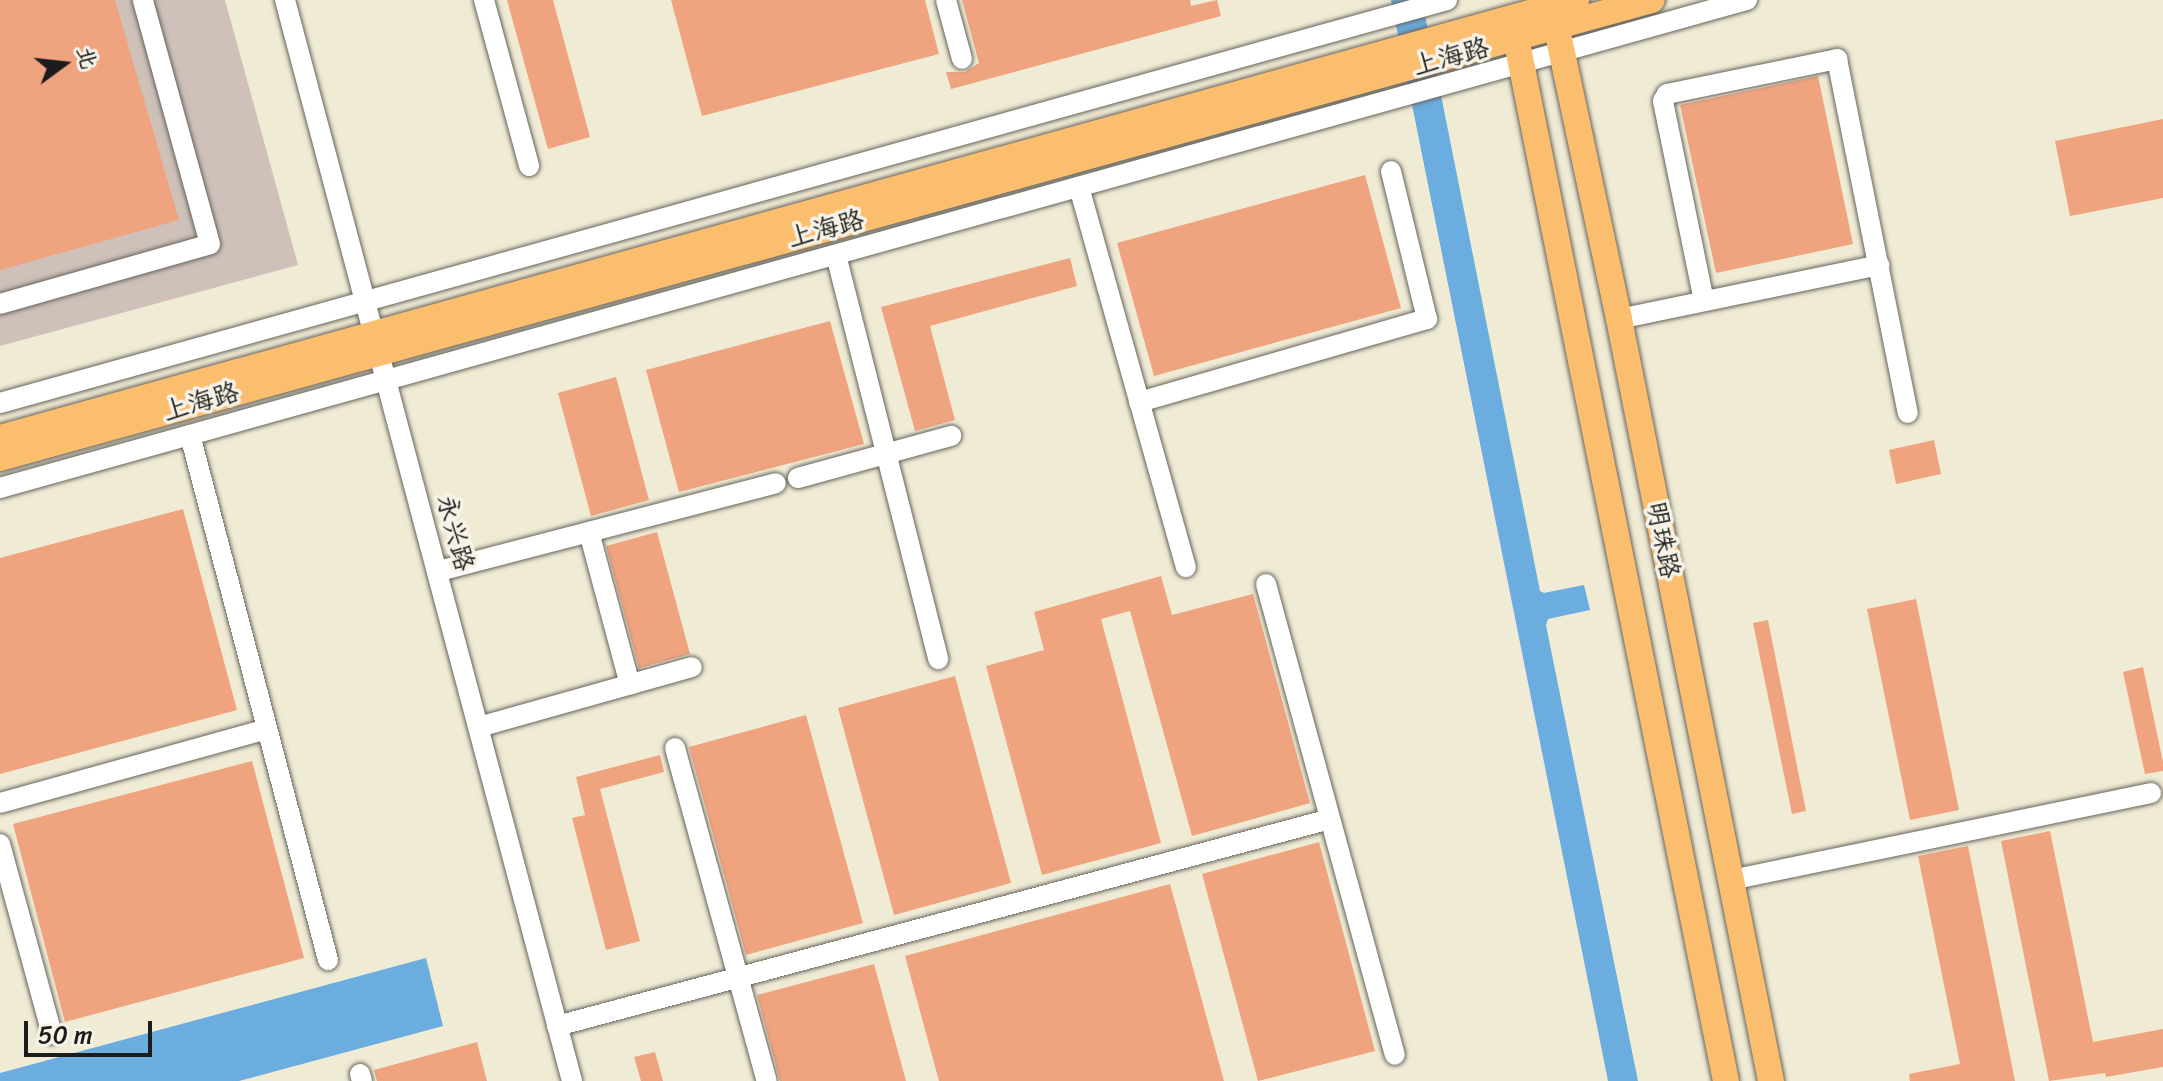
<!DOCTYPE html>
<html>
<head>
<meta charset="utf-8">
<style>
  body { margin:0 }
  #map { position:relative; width:2163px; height:1081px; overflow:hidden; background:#f0ebd5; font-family:Sriracha,"LXGW WenKai TC",sans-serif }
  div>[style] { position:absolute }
  .industrial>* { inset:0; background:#cfc1ba }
  .water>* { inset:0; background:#6baddf }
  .building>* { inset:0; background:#efa47f }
  .roads { filter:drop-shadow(0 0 2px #66645d) drop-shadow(0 0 2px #66645d) }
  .minor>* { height:20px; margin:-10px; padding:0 10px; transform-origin:10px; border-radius:10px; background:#fff }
  .major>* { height:26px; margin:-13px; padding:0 13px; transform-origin:13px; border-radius:13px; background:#fbbd6e }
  span { translate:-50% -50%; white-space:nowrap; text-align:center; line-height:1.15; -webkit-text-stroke:7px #f7f3e8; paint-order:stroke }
  .street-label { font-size:26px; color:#1c1c1c }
  .north { position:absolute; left:24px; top:24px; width:80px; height:80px; -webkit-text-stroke:6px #f7f3e8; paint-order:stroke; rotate:75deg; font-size:22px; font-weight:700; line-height:32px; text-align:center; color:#1c1c1c }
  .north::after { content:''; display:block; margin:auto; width:28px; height:36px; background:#1c1c1c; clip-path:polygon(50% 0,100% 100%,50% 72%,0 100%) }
  .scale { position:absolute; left:24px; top:1021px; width:128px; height:36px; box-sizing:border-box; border:4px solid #1c1c1c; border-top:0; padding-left:10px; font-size:24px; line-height:28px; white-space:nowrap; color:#1c1c1c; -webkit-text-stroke:6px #f7f3e8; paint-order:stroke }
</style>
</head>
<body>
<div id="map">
  <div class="industrial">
    <i style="clip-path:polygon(0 0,225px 0,298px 265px,0 346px)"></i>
  </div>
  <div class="water">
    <i style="clip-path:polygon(1391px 0,1422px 0,1540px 591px,1544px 593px,1584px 585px,1590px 610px,1548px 619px,1546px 625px,1638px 1081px,1608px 1081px)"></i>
    <i style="clip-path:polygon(426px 958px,443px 1026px,239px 1081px,0 1081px,0 1073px)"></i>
  </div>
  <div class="building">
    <i style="clip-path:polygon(0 0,115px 0,179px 220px,0 270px)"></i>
    <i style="clip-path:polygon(507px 0,553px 0,590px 137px,548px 149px)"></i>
    <i style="clip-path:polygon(671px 0,925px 0,939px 54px,702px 116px)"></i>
    <i style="clip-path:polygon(962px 0,1190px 0,1191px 6px,1217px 0,1221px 16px,951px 89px,946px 72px,965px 72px,979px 63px)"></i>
    <i style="clip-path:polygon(1818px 76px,1853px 244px,1716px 273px,1680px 105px)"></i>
    <i style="clip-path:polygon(2163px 119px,2163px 198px,2070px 216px,2055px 141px)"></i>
    <i style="clip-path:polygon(1365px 175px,1401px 308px,1154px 376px,1117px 243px)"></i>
    <i style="clip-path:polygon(1070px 258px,1077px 286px,930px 326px,955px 420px,915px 431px,881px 307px)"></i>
    <i style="clip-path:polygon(830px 321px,864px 444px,679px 492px,646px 370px)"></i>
    <i style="clip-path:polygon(616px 377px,649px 500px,591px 516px,558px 393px)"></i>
    <i style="clip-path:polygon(1934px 440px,1941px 474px,1896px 484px,1889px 450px)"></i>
    <i style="clip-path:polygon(183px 509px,237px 710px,0 774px,0 558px)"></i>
    <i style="clip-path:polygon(657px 532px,690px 654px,639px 668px,606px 546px)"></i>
    <i style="clip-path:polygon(1161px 576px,1172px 615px,1253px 594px,1310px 803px,1192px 836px,1130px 611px,1101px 619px,1161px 843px,1042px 875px,986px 666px,1044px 650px,1034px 612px)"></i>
    <i style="clip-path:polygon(1916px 599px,1959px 810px,1910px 820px,1867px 609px)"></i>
    <i style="clip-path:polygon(1768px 620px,1806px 811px,1792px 814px,1753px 623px)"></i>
    <i style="clip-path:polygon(2143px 667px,2163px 762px,2163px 771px,2145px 774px,2123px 672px)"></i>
    <i style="clip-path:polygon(955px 676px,1011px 883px,894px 915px,838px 708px)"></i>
    <i style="clip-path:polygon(806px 715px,863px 923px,746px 955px,689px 747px)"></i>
    <i style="clip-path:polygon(660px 755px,664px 772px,600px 789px,640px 941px,606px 950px,572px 818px,585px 815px,576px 777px)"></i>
    <i style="clip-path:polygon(252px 761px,304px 958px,65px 1022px,13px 824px)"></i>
    <i style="clip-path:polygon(2050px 831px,2093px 1042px,2163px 1029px,2163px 1067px,2106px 1077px,2105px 1073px,2049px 1081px,2001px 841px)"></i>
    <i style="clip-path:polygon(1319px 842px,1375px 1051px,1258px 1081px,1202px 874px)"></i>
    <i style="clip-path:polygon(1968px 846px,2015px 1081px,1910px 1081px,1909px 1074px,1960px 1064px,1918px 856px)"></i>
    <i style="clip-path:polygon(1170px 884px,1224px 1081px,939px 1081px,905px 956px)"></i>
    <i style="clip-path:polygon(874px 964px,906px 1081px,780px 1081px,757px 995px)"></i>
    <i style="clip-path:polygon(477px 1042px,487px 1081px,377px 1081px,374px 1070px)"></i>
    <i style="clip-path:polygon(655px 1052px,663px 1081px,641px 1081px,634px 1057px)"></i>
  </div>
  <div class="roads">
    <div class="minor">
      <i style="left:285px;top:0;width:1118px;rotate:75.13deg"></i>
      <i style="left:484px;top:0;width:172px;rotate:74.8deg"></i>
      <i style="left:946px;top:0;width:61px;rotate:74.8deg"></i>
      <i style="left:1079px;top:187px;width:395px;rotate:74.3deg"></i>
      <i style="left:836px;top:255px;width:417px;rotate:75.8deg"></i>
      <i style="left:1704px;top:301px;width:204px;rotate:-101.6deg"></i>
      <i style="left:1663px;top:101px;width:8px;rotate:-60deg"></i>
      <i style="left:1667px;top:94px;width:174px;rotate:-11.6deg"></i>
      <i style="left:1837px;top:59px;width:361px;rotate:78.7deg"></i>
      <i style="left:0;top:304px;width:218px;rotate:-15.9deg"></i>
      <i style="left:210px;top:244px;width:253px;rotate:-105.4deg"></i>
      <i style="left:1619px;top:319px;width:266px;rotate:-11.7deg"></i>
      <i style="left:1139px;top:402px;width:300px;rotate:-16.1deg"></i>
      <i style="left:1427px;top:319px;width:152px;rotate:-103.7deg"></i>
      <i style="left:0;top:403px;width:1502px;rotate:-15.56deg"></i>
      <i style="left:190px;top:435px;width:543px;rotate:75.27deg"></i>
      <i style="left:798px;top:478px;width:159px;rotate:-15.4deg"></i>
      <i style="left:0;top:488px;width:1814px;rotate:-15.61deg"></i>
      <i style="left:589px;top:532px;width:158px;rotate:75deg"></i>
      <i style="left:439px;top:571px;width:348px;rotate:-14.6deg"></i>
      <i style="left:1266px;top:584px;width:488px;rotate:74.7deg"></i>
      <i style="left:479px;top:727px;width:221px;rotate:-15.7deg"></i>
      <i style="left:675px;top:748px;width:345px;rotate:74.6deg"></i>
      <i style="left:0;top:803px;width:277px;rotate:-15.5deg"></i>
      <i style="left:0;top:844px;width:197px;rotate:74.7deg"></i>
      <i style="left:1731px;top:880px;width:429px;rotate:-11.7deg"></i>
      <i style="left:557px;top:1026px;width:800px;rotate:-14.99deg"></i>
      <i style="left:360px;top:1074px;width:7px;rotate:74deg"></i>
    </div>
    <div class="major">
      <i style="left:1553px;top:11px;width:315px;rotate:77.9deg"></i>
      <i style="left:1619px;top:319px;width:777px;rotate:78.72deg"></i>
      <i style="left:1513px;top:23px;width:1079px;rotate:78.62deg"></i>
      <i style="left:0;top:438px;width:1636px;rotate:-15.53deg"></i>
      <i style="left:0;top:458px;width:1714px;rotate:-15.5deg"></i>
    </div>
  </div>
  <div class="street-label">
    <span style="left:1451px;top:57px;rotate:-15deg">上海路</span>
    <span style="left:826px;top:229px;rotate:-15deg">上海路</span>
    <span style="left:201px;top:402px;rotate:-16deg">上海路</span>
    <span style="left:455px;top:533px;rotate:75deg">永兴路</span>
    <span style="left:1663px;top:540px;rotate:79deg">明珠路</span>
  </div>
  <div class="north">北</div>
  <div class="scale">50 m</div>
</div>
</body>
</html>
